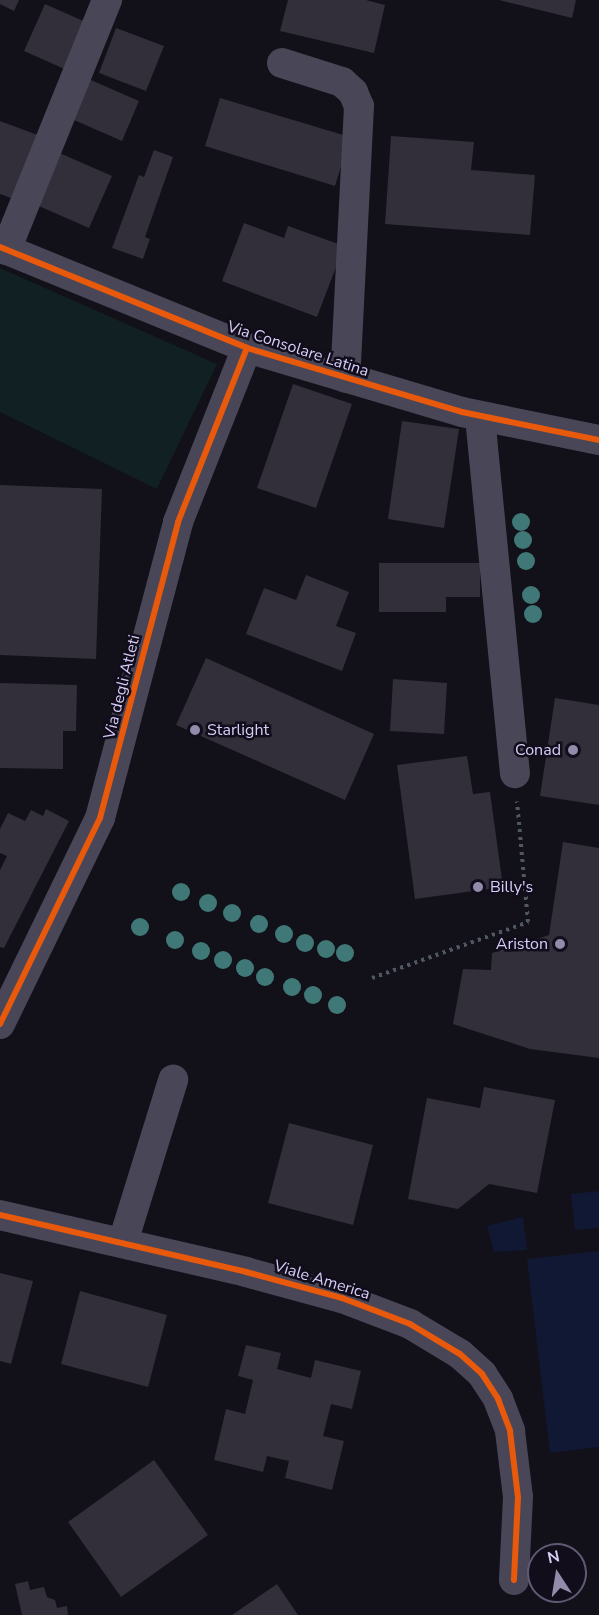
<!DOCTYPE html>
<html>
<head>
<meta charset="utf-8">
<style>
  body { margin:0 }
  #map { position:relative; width:599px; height:1615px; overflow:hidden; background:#121018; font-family:"Nunito Sans",sans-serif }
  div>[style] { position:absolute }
  .green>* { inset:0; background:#112022 }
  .water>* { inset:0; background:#101834 }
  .building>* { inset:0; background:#322e3a }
  .path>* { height:4px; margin-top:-2px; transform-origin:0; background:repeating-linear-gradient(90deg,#4e5762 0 3px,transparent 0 7.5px) }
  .minor>* { height:30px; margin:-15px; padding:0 15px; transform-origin:15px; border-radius:15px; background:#494657 }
  .cycleway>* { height:6px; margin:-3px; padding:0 3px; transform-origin:3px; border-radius:3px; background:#e8590c }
  .trees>* { width:18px; height:18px; margin:-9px; border-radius:50%; background:#3f7876 }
  .dots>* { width:16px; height:16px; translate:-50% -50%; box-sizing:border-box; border:3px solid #110d1b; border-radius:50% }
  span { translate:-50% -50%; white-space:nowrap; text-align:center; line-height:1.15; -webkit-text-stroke:5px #110d1b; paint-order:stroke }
  .street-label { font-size:16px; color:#d8cdf9 }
  .poi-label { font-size:16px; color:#d8cdf9 }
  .left { translate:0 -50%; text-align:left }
  .right { translate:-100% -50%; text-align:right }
  .north { position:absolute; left:527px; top:1543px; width:60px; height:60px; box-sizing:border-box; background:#110d1b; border:2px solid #615a74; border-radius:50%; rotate:348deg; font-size:16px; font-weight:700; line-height:24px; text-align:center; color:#d8cdf9 }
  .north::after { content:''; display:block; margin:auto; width:21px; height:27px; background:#938baa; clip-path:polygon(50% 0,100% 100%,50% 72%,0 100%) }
</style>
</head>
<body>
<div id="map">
  <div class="green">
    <i style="clip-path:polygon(0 268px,217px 364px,157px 489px,0 412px)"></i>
  </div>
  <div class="water">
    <i style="clip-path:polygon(599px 1191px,599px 1228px,575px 1230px,571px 1194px)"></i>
    <i style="clip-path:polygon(523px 1217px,527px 1250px,494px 1252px,487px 1226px)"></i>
    <i style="clip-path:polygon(599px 1251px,599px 1447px,550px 1453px,527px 1259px)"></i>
  </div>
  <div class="building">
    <i style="clip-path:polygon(0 0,19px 0,14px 11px,0 4px)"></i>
    <i style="clip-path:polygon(288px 0,366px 0,385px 5px,374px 53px,280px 31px)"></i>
    <i style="clip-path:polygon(499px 0,576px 0,572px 18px)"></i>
    <i style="clip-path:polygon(45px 4px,90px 24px,69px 71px,24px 51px)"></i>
    <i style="clip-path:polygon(116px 28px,164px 46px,146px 91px,99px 73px)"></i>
    <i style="clip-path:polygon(84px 77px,139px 101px,122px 141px,67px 117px)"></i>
    <i style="clip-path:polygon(220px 98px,350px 137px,335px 186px,205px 146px)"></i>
    <i style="clip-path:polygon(0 121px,43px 137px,19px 201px,0 194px)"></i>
    <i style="clip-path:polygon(391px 136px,474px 142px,471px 170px,535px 175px,530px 235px,385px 224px)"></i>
    <i style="clip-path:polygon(154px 150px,173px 157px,145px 237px,150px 239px,143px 259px,112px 248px,139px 175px,144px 177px)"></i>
    <i style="clip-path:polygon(55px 151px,112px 176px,89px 228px,32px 203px)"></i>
    <i style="clip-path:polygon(244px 223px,284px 238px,288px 226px,344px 246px,317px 317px,222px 281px)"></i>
    <i style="clip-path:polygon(293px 384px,352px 404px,316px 508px,257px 488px)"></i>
    <i style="clip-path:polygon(402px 421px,459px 429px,444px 528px,388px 519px)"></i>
    <i style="clip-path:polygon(0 485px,102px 489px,96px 659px,0 655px)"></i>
    <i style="clip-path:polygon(379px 563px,480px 563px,480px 597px,446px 597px,446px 612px,379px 612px)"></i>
    <i style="clip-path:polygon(306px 575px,349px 592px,336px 626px,356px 633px,342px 671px,246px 634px,264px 588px,296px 600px)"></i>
    <i style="clip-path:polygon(206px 658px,374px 734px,345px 800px,176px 725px)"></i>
    <i style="clip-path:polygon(393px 679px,447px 683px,444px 734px,390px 731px)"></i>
    <i style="clip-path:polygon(0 683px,77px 685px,76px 731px,63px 731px,63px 769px,0 768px)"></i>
    <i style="clip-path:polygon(555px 698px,599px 705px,599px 805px,540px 796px)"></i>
    <i style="clip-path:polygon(467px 756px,473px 794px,490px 792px,503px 887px,415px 899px,397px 765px)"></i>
    <i style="clip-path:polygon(46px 809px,69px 821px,4px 948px,0 947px,0 870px,7px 856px,0 853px,0 829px,8px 813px,25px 821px,31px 810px,43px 816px)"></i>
    <i style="clip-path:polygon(563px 842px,599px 848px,599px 1058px,530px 1049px,453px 1024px,463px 969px,491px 970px,492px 953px,549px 935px)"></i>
    <i style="clip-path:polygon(484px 1087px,555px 1100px,537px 1193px,489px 1184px,458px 1209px,408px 1199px,427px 1098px,480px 1108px)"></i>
    <i style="clip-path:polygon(289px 1123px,373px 1145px,353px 1225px,268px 1203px)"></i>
    <i style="clip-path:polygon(0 1273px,33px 1281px,11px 1364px,0 1361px)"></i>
    <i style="clip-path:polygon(80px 1291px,167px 1315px,148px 1387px,61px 1364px)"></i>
    <i style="clip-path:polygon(246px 1345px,281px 1353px,277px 1369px,311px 1378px,315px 1360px,361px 1371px,352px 1409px,331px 1404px,323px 1436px,344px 1441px,332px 1490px,285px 1478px,289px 1461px,267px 1456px,263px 1472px,214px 1460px,226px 1409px,245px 1414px,253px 1380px,238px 1376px)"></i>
    <i style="clip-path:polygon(154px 1460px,208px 1535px,121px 1597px,68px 1522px)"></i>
    <i style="clip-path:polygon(28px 1581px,30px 1590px,44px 1587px,47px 1597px,55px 1600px,57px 1608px,67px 1606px,68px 1615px,22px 1615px,15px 1584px)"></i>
    <i style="clip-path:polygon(277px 1584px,298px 1615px,232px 1615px)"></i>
  </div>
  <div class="path">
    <i style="left:372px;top:978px;width:166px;rotate:-19.7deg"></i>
    <i style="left:528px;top:922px;width:121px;rotate:-95.2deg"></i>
  </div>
  <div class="minor">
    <i style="left:282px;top:63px;width:63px;rotate:17.6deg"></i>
    <i style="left:342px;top:82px;width:15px;rotate:42deg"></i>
    <i style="left:353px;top:92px;width:15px;rotate:67deg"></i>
    <i style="left:359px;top:106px;width:272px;rotate:92.9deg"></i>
    <i style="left:0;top:247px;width:267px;rotate:22.2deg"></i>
    <i style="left:247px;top:348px;width:224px;rotate:16.6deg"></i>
    <i style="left:462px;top:412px;width:140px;rotate:11.6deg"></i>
    <i style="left:6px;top:250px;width:270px;rotate:-68deg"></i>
    <i style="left:480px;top:417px;width:358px;rotate:84.4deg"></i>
    <i style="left:0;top:1024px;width:229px;rotate:-64.1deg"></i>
    <i style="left:100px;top:818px;width:306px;rotate:-75.2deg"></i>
    <i style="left:178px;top:522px;width:187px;rotate:-68.4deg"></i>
    <i style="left:0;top:1215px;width:253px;rotate:13deg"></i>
    <i style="left:246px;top:1272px;width:99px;rotate:15.2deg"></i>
    <i style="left:342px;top:1298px;width:73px;rotate:20.9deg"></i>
    <i style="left:410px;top:1324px;width:58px;rotate:31deg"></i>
    <i style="left:460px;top:1354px;width:30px;rotate:42deg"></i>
    <i style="left:482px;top:1374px;width:30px;rotate:57deg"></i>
    <i style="left:498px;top:1399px;width:34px;rotate:69deg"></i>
    <i style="left:510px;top:1431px;width:66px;rotate:83.1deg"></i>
    <i style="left:518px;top:1497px;width:83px;rotate:92.8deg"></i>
    <i style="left:123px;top:1242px;width:170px;rotate:-72.8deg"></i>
  </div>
  <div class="cycleway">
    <i style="left:0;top:247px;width:267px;rotate:22.2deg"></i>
    <i style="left:247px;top:348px;width:224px;rotate:16.6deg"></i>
    <i style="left:462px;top:412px;width:140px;rotate:11.6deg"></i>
    <i style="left:0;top:1024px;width:229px;rotate:-64.1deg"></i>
    <i style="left:100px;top:818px;width:306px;rotate:-75.2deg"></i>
    <i style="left:178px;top:522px;width:187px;rotate:-68.4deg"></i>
    <i style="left:0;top:1215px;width:253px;rotate:13deg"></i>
    <i style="left:246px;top:1272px;width:99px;rotate:15.2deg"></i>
    <i style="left:342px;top:1298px;width:73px;rotate:20.9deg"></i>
    <i style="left:410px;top:1324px;width:58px;rotate:31deg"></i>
    <i style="left:460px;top:1354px;width:30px;rotate:42deg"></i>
    <i style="left:482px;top:1374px;width:30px;rotate:57deg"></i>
    <i style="left:498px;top:1399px;width:34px;rotate:69deg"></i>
    <i style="left:510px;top:1431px;width:66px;rotate:83.1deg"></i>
    <i style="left:518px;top:1497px;width:83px;rotate:92.8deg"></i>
  </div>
  <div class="trees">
    <i style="left:521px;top:522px"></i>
    <i style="left:523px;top:540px"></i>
    <i style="left:526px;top:561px"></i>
    <i style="left:531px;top:595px"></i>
    <i style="left:533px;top:614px"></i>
    <i style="left:181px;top:892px"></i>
    <i style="left:208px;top:903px"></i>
    <i style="left:232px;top:913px"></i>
    <i style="left:259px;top:924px"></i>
    <i style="left:140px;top:927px"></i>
    <i style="left:284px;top:934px"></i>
    <i style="left:175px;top:940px"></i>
    <i style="left:305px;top:943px"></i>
    <i style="left:326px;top:949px"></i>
    <i style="left:201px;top:951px"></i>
    <i style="left:345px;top:953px"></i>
    <i style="left:223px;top:960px"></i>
    <i style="left:245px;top:968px"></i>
    <i style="left:265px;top:977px"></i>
    <i style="left:292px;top:987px"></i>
    <i style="left:313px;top:995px"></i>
    <i style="left:337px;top:1005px"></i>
  </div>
  <div class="dots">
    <i style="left:195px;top:730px;background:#938baa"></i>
    <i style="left:573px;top:750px;background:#938baa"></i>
    <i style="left:478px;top:887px;background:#938baa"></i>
    <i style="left:560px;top:944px;background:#938baa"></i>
  </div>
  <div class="street-label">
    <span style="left:298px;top:349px;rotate:18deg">Via Consolare Latina</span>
    <span style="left:122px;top:687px;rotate:-76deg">Via degli Atleti</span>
    <span style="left:322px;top:1280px;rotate:17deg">Viale America</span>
  </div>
  <div class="poi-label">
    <span class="left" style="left:207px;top:730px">Starlight</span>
    <span class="right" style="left:561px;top:750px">Conad</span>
    <span class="left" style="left:490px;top:887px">Billy's</span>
    <span class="right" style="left:548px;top:944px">Ariston</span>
  </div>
  <div class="north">N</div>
</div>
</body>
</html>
